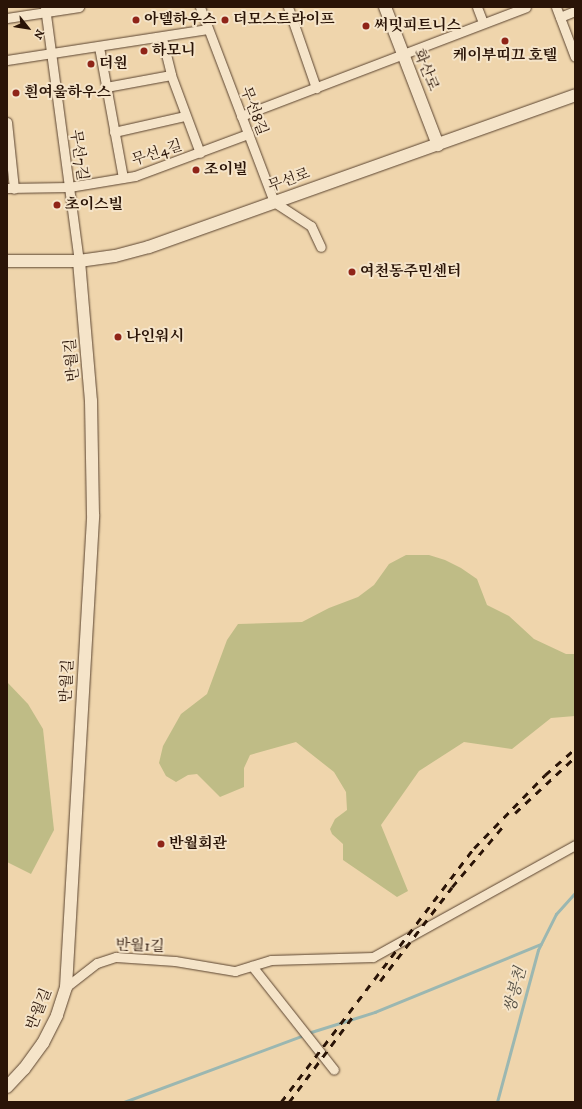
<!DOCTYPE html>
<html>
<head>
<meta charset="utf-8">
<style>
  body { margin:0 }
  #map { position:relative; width:582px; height:1109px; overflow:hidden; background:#efd5ac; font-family:"IM FELL DW Pica","Noto Serif KR",serif }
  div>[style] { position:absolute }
  .green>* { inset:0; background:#bfbc86 }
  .stream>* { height:2.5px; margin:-1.25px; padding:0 1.25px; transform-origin:1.25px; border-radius:1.25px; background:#9bb7b1 }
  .roads { filter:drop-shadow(0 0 1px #5b4430) drop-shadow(0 0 1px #5b4430) }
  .street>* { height:9px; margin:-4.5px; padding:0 4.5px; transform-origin:4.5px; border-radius:4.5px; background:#f5e4c9 }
  .secondary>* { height:12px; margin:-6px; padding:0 6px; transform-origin:6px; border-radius:6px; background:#f5e4c9 }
  .rail>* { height:2.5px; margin-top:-1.25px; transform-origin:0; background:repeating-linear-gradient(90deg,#2a1407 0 7px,transparent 0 14px) }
  .dots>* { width:11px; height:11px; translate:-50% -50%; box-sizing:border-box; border:2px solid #f5e4c9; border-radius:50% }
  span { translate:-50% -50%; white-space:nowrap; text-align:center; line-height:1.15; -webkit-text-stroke:4px #f5e4c9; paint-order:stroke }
  .poi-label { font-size:15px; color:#2a1407; font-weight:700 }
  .left { translate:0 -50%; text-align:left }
  .street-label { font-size:15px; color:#2a1407 }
  .water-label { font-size:16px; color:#524d42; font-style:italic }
  .frame { position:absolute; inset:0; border:8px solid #2a1407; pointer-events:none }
  .north { position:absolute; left:8px; top:8px; width:40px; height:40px; -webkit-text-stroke:3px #f5e4c9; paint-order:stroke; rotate:120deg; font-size:11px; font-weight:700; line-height:16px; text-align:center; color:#2a1407 }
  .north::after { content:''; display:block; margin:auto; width:14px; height:18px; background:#2a1407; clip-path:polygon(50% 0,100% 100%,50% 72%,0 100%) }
</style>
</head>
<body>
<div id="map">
  <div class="green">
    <i style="clip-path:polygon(406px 555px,429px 555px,445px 560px,461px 568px,477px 579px,487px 605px,509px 616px,534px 639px,566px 654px,575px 654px,575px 716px,551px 718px,512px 749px,464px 742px,419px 771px,381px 825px,408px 891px,397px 897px,343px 860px,343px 844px,332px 834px,330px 829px,335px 819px,347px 810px,346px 792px,334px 772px,296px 742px,250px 755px,244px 768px,244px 787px,220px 797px,197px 774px,188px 775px,176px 782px,166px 776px,159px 763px,163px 746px,181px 714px,207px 694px,227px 640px,238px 624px,302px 622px,329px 608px,358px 597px,374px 585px,389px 564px)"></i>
    <i style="clip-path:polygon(7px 682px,28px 704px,43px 729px,54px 830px,31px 874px,7px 862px)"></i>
  </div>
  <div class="stream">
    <i style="left:308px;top:1033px;width:70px;rotate:-17.4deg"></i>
    <i style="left:375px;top:1012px;width:179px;rotate:-22.3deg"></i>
    <i style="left:124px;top:1102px;width:192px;rotate:-20.4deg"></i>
    <i style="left:497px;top:1102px;width:157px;rotate:-74.9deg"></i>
    <i style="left:538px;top:950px;width:40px;rotate:-63.4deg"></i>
    <i style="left:556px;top:914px;width:28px;rotate:-48deg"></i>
  </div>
  <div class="roads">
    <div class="street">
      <i style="left:45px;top:7px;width:256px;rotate:82.4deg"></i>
      <i style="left:200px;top:7px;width:209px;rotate:69.2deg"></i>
      <i style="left:274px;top:202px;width:44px;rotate:33deg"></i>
      <i style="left:311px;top:226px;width:23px;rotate:65deg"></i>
      <i style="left:288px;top:7px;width:86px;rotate:70.9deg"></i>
      <i style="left:477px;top:7px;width:17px;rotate:69deg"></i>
      <i style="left:556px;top:7px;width:53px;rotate:69.2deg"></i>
      <i style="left:560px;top:17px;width:16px;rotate:-22deg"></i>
      <i style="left:7px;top:18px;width:73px;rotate:-8.7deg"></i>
      <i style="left:162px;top:38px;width:38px;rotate:76deg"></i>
      <i style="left:171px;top:75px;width:83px;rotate:69.6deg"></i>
      <i style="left:99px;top:47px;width:133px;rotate:79.6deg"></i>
      <i style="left:7px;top:60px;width:203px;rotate:-8.8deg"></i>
      <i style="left:106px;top:87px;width:66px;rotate:-10.5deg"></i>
      <i style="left:241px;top:116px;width:305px;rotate:-20.9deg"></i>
      <i style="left:7px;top:122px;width:67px;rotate:84deg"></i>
      <i style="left:114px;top:132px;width:73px;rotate:-12.7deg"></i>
      <i style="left:7px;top:188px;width:62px;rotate:-0.9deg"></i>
      <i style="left:69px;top:187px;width:67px;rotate:-9.5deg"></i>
      <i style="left:135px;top:176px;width:121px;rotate:-20.4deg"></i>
      <i style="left:252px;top:966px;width:132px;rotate:51.7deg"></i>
      <i style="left:66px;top:987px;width:39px;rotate:-38deg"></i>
      <i style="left:97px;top:963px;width:20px;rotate:-18deg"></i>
      <i style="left:116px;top:957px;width:59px;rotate:3.9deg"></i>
      <i style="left:175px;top:961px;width:61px;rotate:9.5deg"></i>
      <i style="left:235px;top:971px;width:38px;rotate:-17deg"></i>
      <i style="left:271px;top:960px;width:102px;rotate:-1.7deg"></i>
      <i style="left:373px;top:957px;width:231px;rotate:-29deg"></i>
    </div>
    <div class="secondary">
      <i style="left:385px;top:7px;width:148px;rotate:69deg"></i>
      <i style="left:7px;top:261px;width:72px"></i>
      <i style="left:79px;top:261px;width:36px;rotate:-8deg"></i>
      <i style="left:115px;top:256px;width:35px;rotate:-15deg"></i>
      <i style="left:149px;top:247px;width:452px;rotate:-19.6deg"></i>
      <i style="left:7px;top:1087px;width:25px;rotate:-47deg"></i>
      <i style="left:24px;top:1069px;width:32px;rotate:-54deg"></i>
      <i style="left:43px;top:1043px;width:31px;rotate:-63deg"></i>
      <i style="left:57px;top:1015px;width:29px;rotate:-72deg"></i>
      <i style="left:66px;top:987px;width:473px;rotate:-86.7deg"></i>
      <i style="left:93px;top:515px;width:114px;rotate:-91deg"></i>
      <i style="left:91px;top:401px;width:141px;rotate:-94.9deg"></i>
    </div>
  </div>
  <div class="rail">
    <i style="left:515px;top:813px;width:82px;rotate:-43deg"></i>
    <i style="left:380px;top:981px;width:118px;rotate:-52.5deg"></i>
    <i style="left:452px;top:887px;width:81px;rotate:-50deg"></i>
    <i style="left:281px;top:1102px;width:319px;rotate:-52.8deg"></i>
    <i style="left:474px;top:848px;width:102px;rotate:-45.8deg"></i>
    <i style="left:545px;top:775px;width:40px;rotate:-41deg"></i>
    <i style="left:289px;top:1102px;width:107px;rotate:-53.3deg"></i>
  </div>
  <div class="dots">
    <i style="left:136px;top:20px;background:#8f2418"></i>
    <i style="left:225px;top:20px;background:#8f2418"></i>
    <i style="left:366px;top:26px;background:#8f2418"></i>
    <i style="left:505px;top:41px;background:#8f2418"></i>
    <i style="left:144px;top:51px;background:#8f2418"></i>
    <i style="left:91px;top:64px;background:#8f2418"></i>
    <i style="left:16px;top:93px;background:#8f2418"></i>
    <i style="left:196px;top:170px;background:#8f2418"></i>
    <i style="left:57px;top:205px;background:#8f2418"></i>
    <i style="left:352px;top:272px;background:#8f2418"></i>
    <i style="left:118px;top:337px;background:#8f2418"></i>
    <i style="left:161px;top:844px;background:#8f2418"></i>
  </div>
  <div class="poi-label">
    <span class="left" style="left:144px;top:20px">아델하우스</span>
    <span class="left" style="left:233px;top:20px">더모스트라이프</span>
    <span class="left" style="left:374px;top:26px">써밋피트니스</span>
    <span class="left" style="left:152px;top:51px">하모니</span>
    <span style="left:505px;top:56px">케이부띠끄 호텔</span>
    <span class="left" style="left:99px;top:64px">더원</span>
    <span class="left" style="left:24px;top:93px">흰여울하우스</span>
    <span class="left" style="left:204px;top:170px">조이빌</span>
    <span class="left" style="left:65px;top:205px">초이스빌</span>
    <span class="left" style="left:360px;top:272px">여천동주민센터</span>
    <span class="left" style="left:126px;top:337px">나인워시</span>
    <span class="left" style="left:169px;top:844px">반월회관</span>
  </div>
  <div class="street-label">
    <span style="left:426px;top:70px;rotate:68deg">화산로</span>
    <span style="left:254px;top:111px;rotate:69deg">무선8길</span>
    <span style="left:157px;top:153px;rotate:-18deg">무선4길</span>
    <span style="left:79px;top:155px;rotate:82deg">무선7길</span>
    <span style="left:289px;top:180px;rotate:-20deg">무선로</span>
    <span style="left:72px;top:360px;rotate:-95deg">반월길</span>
    <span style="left:67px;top:681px;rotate:-87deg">반월길</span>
    <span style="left:140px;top:946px;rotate:2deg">반월1길</span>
    <span style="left:39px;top:1009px;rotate:-68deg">반월길</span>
  </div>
  <div class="water-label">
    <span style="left:515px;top:990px;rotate:-75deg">쌍봉천</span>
  </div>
  <div class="frame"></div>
  <div class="north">N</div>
</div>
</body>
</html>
